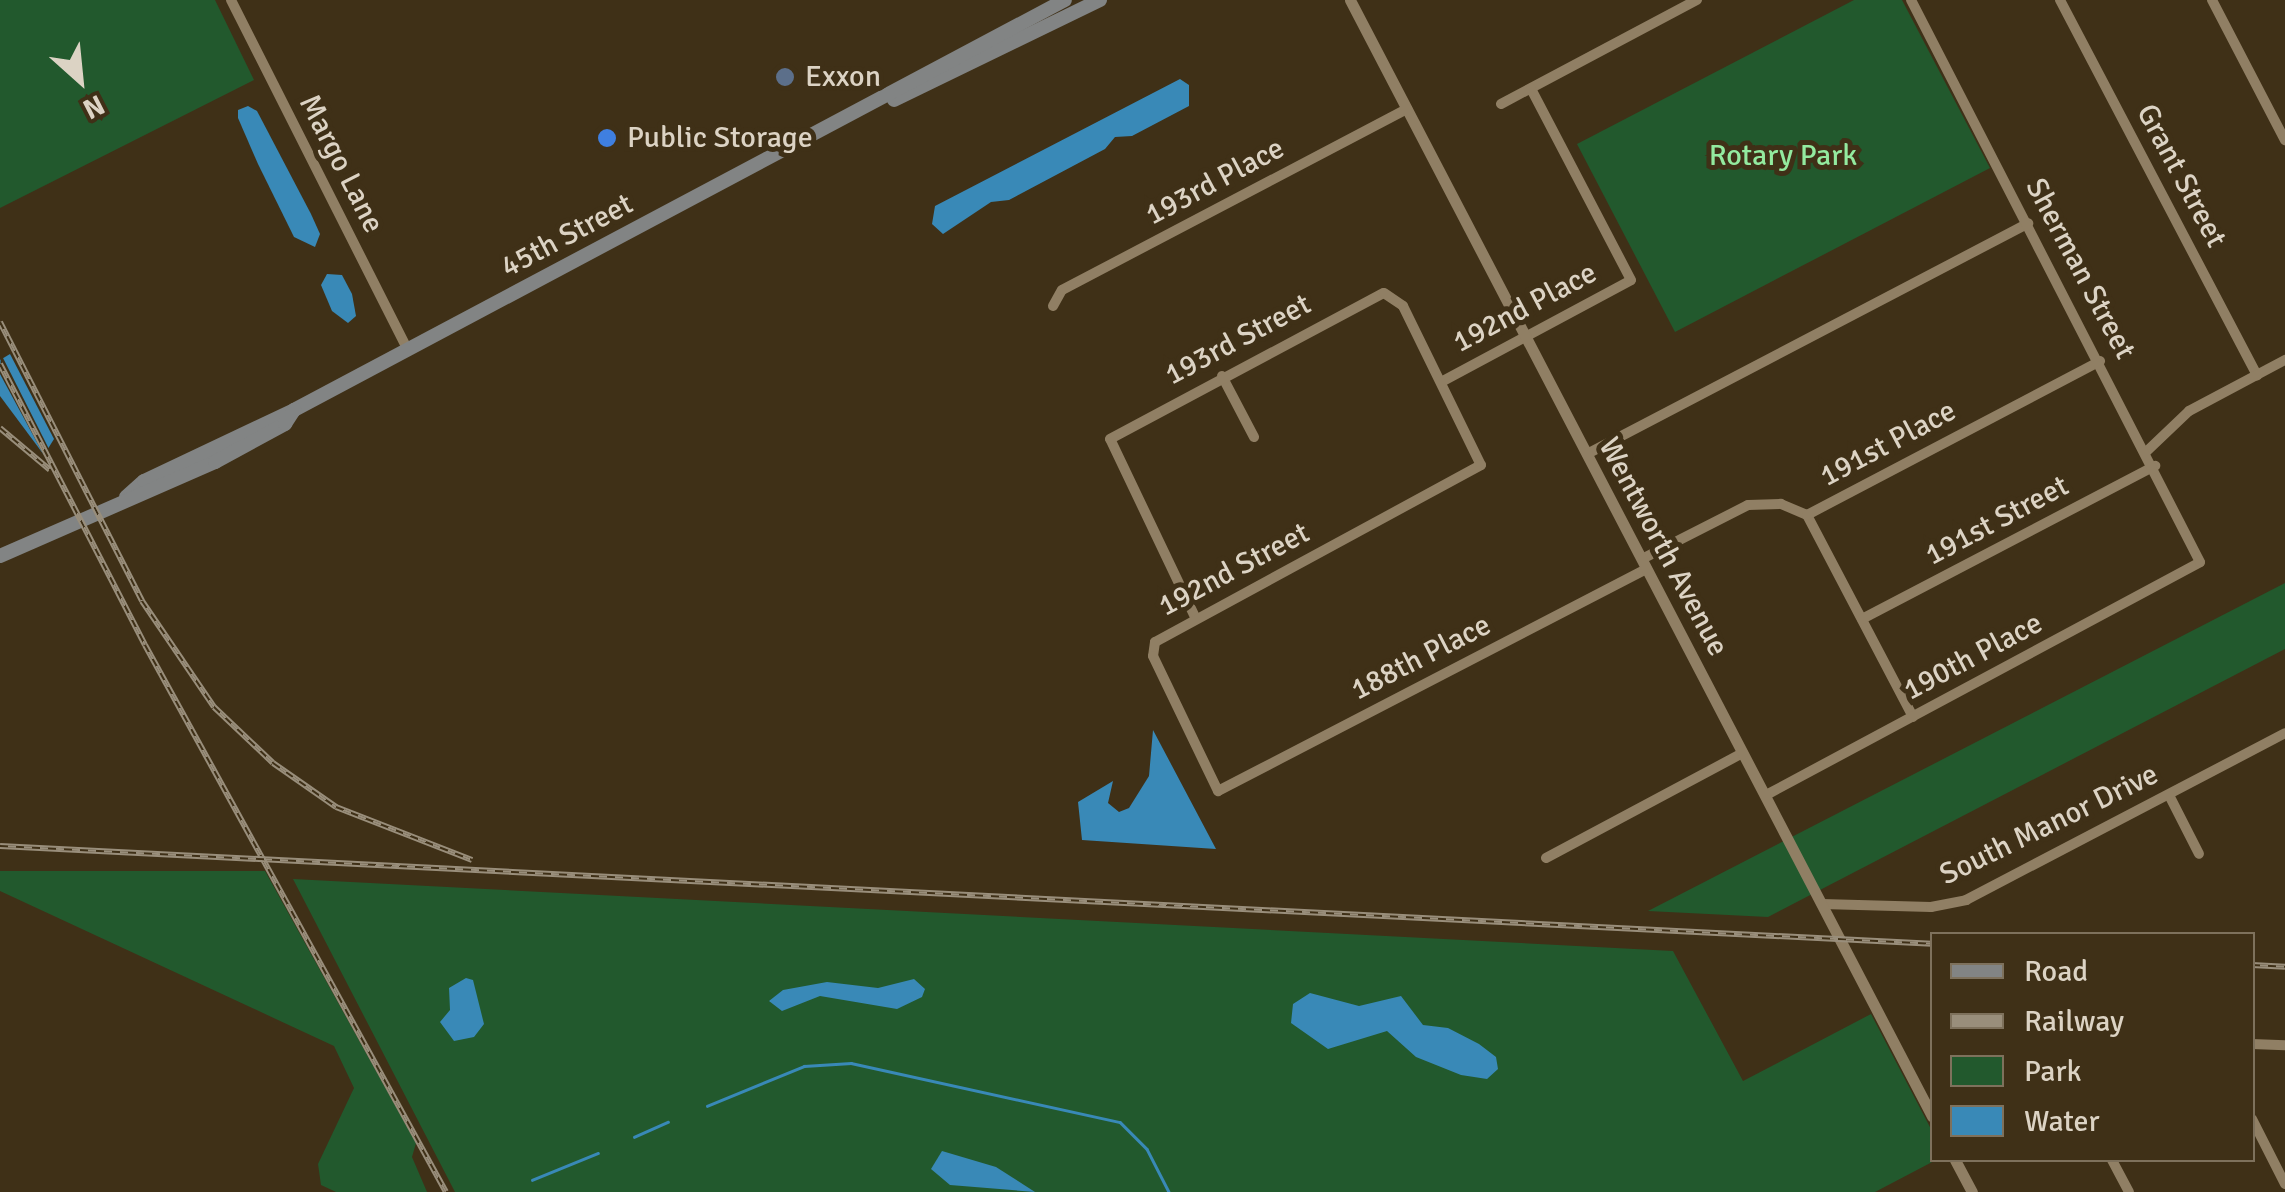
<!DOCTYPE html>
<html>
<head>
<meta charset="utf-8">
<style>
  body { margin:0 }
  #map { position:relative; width:2285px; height:1192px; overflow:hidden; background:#3f3017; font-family:Signika,sans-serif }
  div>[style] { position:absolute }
  .green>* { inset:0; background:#22592d }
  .water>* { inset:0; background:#3989b7 }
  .pier>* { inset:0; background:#3f3017 }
  .stream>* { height:2.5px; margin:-1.25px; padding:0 1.25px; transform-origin:1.25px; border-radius:1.25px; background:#3989b7 }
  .minor>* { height:10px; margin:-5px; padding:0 5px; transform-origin:5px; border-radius:5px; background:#907f64 }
  .tertiary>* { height:11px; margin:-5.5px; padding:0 5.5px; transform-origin:5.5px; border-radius:5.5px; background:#907f64 }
  .secondary>* { height:14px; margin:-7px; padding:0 7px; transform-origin:7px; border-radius:7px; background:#828484 }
  .rail>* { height:6px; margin-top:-3px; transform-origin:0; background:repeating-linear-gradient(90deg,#3f3017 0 8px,#998e7b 0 16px); box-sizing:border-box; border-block:2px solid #998e7b }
  .dots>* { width:28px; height:28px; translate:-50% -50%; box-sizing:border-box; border:5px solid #3f3017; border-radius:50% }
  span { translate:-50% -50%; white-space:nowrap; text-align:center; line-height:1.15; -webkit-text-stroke:10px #3f3017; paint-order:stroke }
  .poi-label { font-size:30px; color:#dcd3c4 }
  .left { translate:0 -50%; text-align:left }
  .park-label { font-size:30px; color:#93ea9f }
  .street-label { font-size:30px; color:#dcd3c4 }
  .legend { position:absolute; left:1930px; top:932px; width:325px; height:230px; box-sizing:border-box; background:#3f3017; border:2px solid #7e715c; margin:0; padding:12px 18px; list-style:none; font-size:30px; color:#dcd3c4 }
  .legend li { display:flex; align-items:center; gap:20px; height:50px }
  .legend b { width:50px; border:2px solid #7e715c }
  .north { position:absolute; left:30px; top:30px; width:100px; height:100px; -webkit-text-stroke:8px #3f3017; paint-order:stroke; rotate:153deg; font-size:28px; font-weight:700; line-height:40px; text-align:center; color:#dcd3c4 }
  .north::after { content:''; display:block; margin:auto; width:35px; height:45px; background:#dcd3c4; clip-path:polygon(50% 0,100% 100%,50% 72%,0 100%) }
</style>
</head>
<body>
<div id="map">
  <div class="green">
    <i style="clip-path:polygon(0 0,215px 0,254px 80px,0 208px)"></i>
    <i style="clip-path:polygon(1854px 0,1902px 0,1990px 168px,1675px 332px,1577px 144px)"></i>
    <i style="clip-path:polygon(2285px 583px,2285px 649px,1768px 917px,1648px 911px)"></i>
    <i style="clip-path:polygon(0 871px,265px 871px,416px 1143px,412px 1157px,427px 1192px,336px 1192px,321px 1185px,318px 1164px,354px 1088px,334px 1046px,0 891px)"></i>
    <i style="clip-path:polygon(293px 879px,1673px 951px,1743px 1081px,1871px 1014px,1932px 1131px,1936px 1160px,1875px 1192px,455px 1192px)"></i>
  </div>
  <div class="water">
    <i style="clip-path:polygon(1180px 79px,1189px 85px,1189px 106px,1132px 136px,1115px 137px,1105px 149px,1009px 200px,991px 202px,943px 234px,932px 224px,935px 206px)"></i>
    <i style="clip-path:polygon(248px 106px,257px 111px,311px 214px,320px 234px,315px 247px,294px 237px,258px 164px,238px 118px,238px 110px)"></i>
    <i style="clip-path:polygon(327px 274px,342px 275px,352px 294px,356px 316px,348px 323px,332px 311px,321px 285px)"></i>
    <i style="clip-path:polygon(10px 354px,54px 439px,44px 455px,0 396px,0 360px)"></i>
    <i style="clip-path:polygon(1153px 730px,1216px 849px,1082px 840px,1078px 802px,1113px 781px,1108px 803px,1119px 812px,1129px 808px,1149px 776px)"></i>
    <i style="clip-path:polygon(466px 978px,473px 980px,484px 1024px,474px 1037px,454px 1041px,440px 1022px,450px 1010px,449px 988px)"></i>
    <i style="clip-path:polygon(914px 979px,925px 989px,922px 997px,897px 1009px,820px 996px,782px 1011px,769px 1001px,783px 990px,827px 982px,878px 988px)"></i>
    <i style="clip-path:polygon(1310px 993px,1359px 1006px,1401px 996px,1423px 1025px,1448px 1028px,1479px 1044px,1496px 1057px,1498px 1069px,1487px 1079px,1461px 1075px,1416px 1057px,1387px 1031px,1328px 1049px,1291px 1023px,1293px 1004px)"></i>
    <i style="clip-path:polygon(942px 1151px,996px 1167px,1035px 1192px,950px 1185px,931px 1169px)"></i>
  </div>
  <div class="pier">
    <i style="clip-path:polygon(1px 354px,52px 455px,46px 459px,0 374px)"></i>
  </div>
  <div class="stream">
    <i style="left:707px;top:1106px;width:105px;rotate:-22.4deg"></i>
    <i style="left:804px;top:1066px;width:47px;rotate:-3.7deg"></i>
    <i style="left:851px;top:1063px;width:275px;rotate:12.4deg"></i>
    <i style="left:1120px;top:1122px;width:38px;rotate:45deg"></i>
    <i style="left:1147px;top:1149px;width:48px;rotate:62.9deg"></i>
    <i style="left:634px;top:1137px;width:37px;rotate:-24deg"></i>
    <i style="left:532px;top:1180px;width:71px;rotate:-22.2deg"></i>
  </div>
  <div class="minor">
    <i style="left:231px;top:0;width:393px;rotate:63.2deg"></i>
    <i style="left:2060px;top:0;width:424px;rotate:62.3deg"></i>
    <i style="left:2212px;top:0;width:158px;rotate:62.5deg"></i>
    <i style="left:1501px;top:104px;width:222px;rotate:-28deg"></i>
    <i style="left:1053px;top:306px;width:18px;rotate:-61deg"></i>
    <i style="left:1062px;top:290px;width:390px;rotate:-27.7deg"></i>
    <i style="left:1222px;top:376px;width:69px;rotate:62.3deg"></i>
    <i style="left:1443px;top:381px;width:213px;rotate:-28.2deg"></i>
    <i style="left:1631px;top:280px;width:216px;rotate:-117.6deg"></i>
    <i style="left:2147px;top:451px;width:58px;rotate:-43.6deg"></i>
    <i style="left:2189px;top:411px;width:109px;rotate:-28deg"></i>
    <i style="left:1587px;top:454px;width:498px;rotate:-27.6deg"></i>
    <i style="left:1807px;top:515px;width:228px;rotate:62.3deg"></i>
    <i style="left:1642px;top:559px;width:119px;rotate:-27deg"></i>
    <i style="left:1748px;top:505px;width:33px;rotate:-2deg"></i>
    <i style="left:1781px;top:504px;width:28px;rotate:23deg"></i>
    <i style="left:1807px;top:515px;width:331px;rotate:-27.7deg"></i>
    <i style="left:1196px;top:619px;width:199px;rotate:-115.5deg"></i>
    <i style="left:1110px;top:439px;width:310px;rotate:-28.1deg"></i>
    <i style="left:1384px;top:293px;width:23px;rotate:34deg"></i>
    <i style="left:1403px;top:306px;width:177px;rotate:63.9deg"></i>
    <i style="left:1481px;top:465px;width:371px;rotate:151.5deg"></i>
    <i style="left:1155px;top:642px;width:14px;rotate:98deg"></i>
    <i style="left:1153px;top:656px;width:150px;rotate:64.3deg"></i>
    <i style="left:1218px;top:791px;width:483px;rotate:-27.4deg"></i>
    <i style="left:1862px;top:619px;width:331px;rotate:-27.6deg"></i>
    <i style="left:1768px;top:794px;width:490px;rotate:-28.2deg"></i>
    <i style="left:2200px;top:562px;width:632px;rotate:-117.21deg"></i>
    <i style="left:2169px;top:795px;width:66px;rotate:63deg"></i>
    <i style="left:1546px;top:858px;width:223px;rotate:-28.1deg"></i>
    <i style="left:1822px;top:904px;width:109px;rotate:1.6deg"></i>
    <i style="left:1931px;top:907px;width:36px;rotate:-11deg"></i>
    <i style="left:1966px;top:900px;width:360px;rotate:-27.6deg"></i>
    <i style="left:2252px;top:1044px;width:33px;rotate:2deg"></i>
    <i style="left:2252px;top:1119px;width:73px;rotate:63.1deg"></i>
    <i style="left:2112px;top:1160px;width:36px;rotate:62deg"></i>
  </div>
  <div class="tertiary">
    <i style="left:1350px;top:0;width:1259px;rotate:62.46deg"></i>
    <i style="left:1955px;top:1160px;width:36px;rotate:62deg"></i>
  </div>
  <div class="secondary">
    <i style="left:894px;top:100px;width:229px;rotate:-25.9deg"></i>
    <i style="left:126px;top:497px;width:24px;rotate:-42deg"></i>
    <i style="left:144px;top:481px;width:166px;rotate:-25.3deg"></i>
    <i style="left:294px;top:410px;width:873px;rotate:-28deg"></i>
    <i style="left:0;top:556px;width:235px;rotate:-23.6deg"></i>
    <i style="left:215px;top:462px;width:80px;rotate:-28.5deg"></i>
    <i style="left:285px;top:424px;width:17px;rotate:-57deg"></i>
  </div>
  <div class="rail">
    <i style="left:0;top:322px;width:313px;rotate:63deg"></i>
    <i style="left:142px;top:601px;width:128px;rotate:55.8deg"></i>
    <i style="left:214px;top:707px;width:81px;rotate:43.5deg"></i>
    <i style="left:273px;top:763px;width:77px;rotate:34.9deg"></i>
    <i style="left:336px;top:807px;width:146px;rotate:21.3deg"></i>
    <i style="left:0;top:364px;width:316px;rotate:62.7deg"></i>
    <i style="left:145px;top:645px;width:624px;rotate:61.18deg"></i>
    <i style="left:0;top:428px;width:65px;rotate:40deg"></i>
    <i style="left:0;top:846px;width:1934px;rotate:2.9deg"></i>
    <i style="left:2252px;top:965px;width:33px;rotate:3deg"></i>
  </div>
  <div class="dots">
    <i style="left:785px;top:77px;background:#5c6f8a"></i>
    <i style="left:607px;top:138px;background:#3f7fe0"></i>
  </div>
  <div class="poi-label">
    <span class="left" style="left:805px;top:77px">Exxon</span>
    <span class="left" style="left:627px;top:138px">Public Storage</span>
  </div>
  <div class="park-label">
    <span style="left:1783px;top:156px">Rotary Park</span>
  </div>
  <div class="street-label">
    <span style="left:341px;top:164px;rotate:63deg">Margo Lane</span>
    <span style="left:2181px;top:176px;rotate:62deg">Grant Street</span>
    <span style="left:1215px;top:182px;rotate:-28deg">193rd Place</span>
    <span style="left:567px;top:236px;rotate:-28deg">45th Street</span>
    <span style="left:2080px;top:269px;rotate:62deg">Sherman Street</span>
    <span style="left:1525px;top:308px;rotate:-28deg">192nd Place</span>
    <span style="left:1238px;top:340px;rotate:-28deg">193rd Street</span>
    <span style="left:1888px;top:444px;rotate:-28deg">191st Place</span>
    <span style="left:1997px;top:521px;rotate:-28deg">191st Street</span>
    <span style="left:1663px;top:547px;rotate:62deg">Wentworth Avenue</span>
    <span style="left:1234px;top:570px;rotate:-28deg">192nd Street</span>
    <span style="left:1973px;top:657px;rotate:-28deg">190th Place</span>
    <span style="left:1421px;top:658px;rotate:-27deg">188th Place</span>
    <span style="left:2049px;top:825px;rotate:-26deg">South Manor Drive</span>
  </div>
  <ul class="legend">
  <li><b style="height:12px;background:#828484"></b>Road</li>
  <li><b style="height:12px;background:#998e7b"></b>Railway</li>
  <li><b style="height:28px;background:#22592d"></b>Park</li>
  <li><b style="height:28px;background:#3989b7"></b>Water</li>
  </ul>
  <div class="north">N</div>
</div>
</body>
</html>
